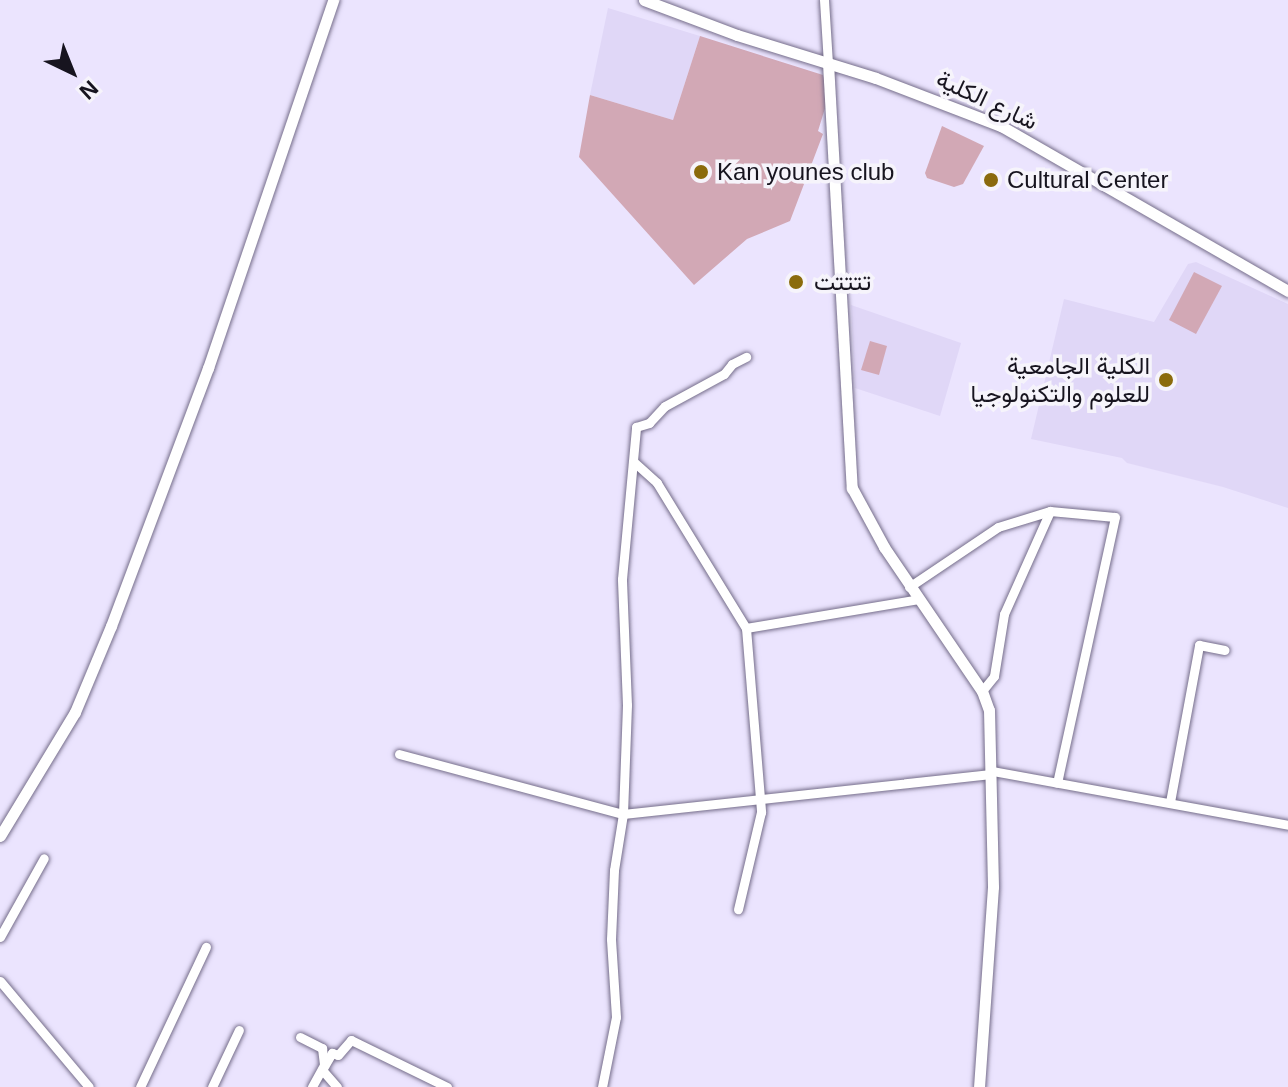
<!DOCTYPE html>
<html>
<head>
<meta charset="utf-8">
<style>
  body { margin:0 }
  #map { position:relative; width:1288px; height:1087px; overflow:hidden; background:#ebe4fe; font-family:Helvetica,Vazirmatn,sans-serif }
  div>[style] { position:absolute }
  .built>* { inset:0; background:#e0d7f7 }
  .green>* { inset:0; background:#d2a8b5 }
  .roads { filter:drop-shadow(0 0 2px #756d8a) drop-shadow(0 0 2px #756d8a) }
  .minor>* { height:9px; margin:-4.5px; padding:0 4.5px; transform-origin:4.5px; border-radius:4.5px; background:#fff }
  .tertiary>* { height:11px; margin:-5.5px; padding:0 5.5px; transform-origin:5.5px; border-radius:5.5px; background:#fff }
  .dots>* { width:22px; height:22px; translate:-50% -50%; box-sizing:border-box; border:4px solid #f6f4fb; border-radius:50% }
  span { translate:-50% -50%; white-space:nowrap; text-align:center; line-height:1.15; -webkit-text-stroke:7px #f6f4fb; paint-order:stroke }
  .street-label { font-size:24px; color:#17141f }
  .poi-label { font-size:24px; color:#17141f }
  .left { translate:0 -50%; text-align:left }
  .right { translate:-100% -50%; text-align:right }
  .north { position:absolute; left:32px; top:32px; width:80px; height:80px; -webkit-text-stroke:6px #f6f4fb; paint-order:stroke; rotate:137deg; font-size:22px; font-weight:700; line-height:32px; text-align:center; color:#17141f }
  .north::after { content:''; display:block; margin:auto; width:28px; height:36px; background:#17141f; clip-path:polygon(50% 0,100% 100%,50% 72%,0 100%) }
</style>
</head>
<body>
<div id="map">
  <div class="built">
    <i style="clip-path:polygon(608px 8px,700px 36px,673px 120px,590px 95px)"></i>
    <i style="clip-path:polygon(1196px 262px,1288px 304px,1288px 508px,1223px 487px,1127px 463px,1122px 458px,1031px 439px,1064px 299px,1154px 322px,1188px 264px)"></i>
    <i style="clip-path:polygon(851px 305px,961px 343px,940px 416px,855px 388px)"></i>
  </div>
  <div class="green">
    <i style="clip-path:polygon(700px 36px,823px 75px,830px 92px,818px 131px,823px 134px,790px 221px,747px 239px,694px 285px,579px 157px,590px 95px,673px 120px)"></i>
    <i style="clip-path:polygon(942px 126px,984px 146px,963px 184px,954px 187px,927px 178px,925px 173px)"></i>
    <i style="clip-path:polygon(1194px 272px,1222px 286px,1196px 334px,1169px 320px)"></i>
    <i style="clip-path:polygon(870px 341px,887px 346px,879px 375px,861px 370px)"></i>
  </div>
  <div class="roads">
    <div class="minor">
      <i style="left:824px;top:0;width:63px;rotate:86.4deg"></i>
      <i style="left:634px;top:462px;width:31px;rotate:42deg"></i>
      <i style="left:657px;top:483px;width:170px;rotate:58.5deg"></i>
      <i style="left:746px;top:628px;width:185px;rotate:85.3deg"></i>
      <i style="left:761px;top:812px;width:100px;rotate:103.3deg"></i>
      <i style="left:909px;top:587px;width:107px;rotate:-34deg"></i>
      <i style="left:998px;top:527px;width:54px;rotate:-17.1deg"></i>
      <i style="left:1050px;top:511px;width:65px;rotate:5.3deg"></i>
      <i style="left:1115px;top:517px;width:272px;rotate:102.3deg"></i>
      <i style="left:746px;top:628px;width:175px;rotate:-9.5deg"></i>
      <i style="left:982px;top:691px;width:19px;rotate:-51deg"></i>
      <i style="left:994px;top:676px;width:63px;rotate:-80.8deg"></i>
      <i style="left:1004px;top:614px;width:113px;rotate:-65.9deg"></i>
      <i style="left:399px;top:754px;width:232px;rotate:15deg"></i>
      <i style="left:623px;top:814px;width:370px;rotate:-6.2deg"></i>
      <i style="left:992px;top:771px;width:301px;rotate:10.3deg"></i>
      <i style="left:1170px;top:802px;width:160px;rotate:-79.5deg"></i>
      <i style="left:1199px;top:645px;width:26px;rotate:11deg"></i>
      <i style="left:0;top:937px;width:90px;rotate:-60.9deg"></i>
      <i style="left:0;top:981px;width:138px;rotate:50deg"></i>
      <i style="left:300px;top:1037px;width:25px;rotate:27deg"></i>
      <i style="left:322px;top:1048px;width:17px;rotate:83deg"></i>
      <i style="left:324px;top:1065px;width:25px;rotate:119deg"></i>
      <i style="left:140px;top:1087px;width:155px;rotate:-64.8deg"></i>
      <i style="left:212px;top:1087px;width:63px;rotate:-64.7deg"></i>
      <i style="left:337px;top:1087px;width:23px;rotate:-131deg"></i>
      <i style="left:322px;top:1070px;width:20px;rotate:-60deg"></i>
      <i style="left:332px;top:1053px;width:6px;rotate:18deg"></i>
      <i style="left:338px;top:1055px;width:20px;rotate:-49deg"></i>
      <i style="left:351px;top:1040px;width:107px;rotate:26.1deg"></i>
      <i style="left:602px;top:1087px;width:71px;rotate:-78.7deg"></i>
      <i style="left:616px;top:1017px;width:78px;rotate:-93.7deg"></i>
      <i style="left:611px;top:939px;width:69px;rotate:-87.5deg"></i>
      <i style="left:614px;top:870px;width:57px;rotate:-80.9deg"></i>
      <i style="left:623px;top:814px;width:109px;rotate:-87.9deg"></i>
      <i style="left:627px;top:705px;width:126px;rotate:-92.3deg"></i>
      <i style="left:622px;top:579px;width:153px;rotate:-84.7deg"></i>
      <i style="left:636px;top:427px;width:14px;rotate:-17deg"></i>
      <i style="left:649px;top:423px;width:23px;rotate:-47deg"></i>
      <i style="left:665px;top:406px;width:67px;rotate:-28.5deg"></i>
      <i style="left:724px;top:374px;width:13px;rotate:-51deg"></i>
      <i style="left:732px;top:364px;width:16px;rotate:-27deg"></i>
    </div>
    <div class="tertiary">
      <i style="left:644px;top:0;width:99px;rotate:20.6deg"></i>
      <i style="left:737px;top:35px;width:145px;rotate:17.2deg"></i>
      <i style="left:876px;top:78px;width:134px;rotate:21deg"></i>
      <i style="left:1001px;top:126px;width:331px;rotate:29.9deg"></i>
      <i style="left:828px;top:63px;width:426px;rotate:86.8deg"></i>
      <i style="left:852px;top:488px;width:67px;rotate:61.5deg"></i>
      <i style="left:884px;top:547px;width:174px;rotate:55.8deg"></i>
      <i style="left:982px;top:691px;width:20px;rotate:70deg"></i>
      <i style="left:989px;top:710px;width:177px;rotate:88.7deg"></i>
      <i style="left:993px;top:887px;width:200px;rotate:94deg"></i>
      <i style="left:0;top:836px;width:145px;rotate:-58.8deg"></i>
      <i style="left:75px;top:712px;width:93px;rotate:-67.3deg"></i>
      <i style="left:111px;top:626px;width:276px;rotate:-69.4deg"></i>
      <i style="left:208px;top:368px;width:389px;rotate:-71.2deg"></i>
    </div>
  </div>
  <div class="dots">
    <i style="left:701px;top:172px;background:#8b6b0c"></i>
    <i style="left:991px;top:180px;background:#8b6b0c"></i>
    <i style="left:796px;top:282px;background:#8b6b0c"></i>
    <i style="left:1166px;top:380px;background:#8b6b0c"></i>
  </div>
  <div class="street-label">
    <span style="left:987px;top:100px;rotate:25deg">شارع الكلية</span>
  </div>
  <div class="poi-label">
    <span class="left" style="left:717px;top:172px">Kan younes club</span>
    <span class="left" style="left:1007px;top:180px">Cultural Center</span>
    <span class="left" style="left:814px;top:282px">تتتتت</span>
    <span class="right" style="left:1150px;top:380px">الكلية الجامعية<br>للعلوم والتكنولوجيا</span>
  </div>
  <div class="north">N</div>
</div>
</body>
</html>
